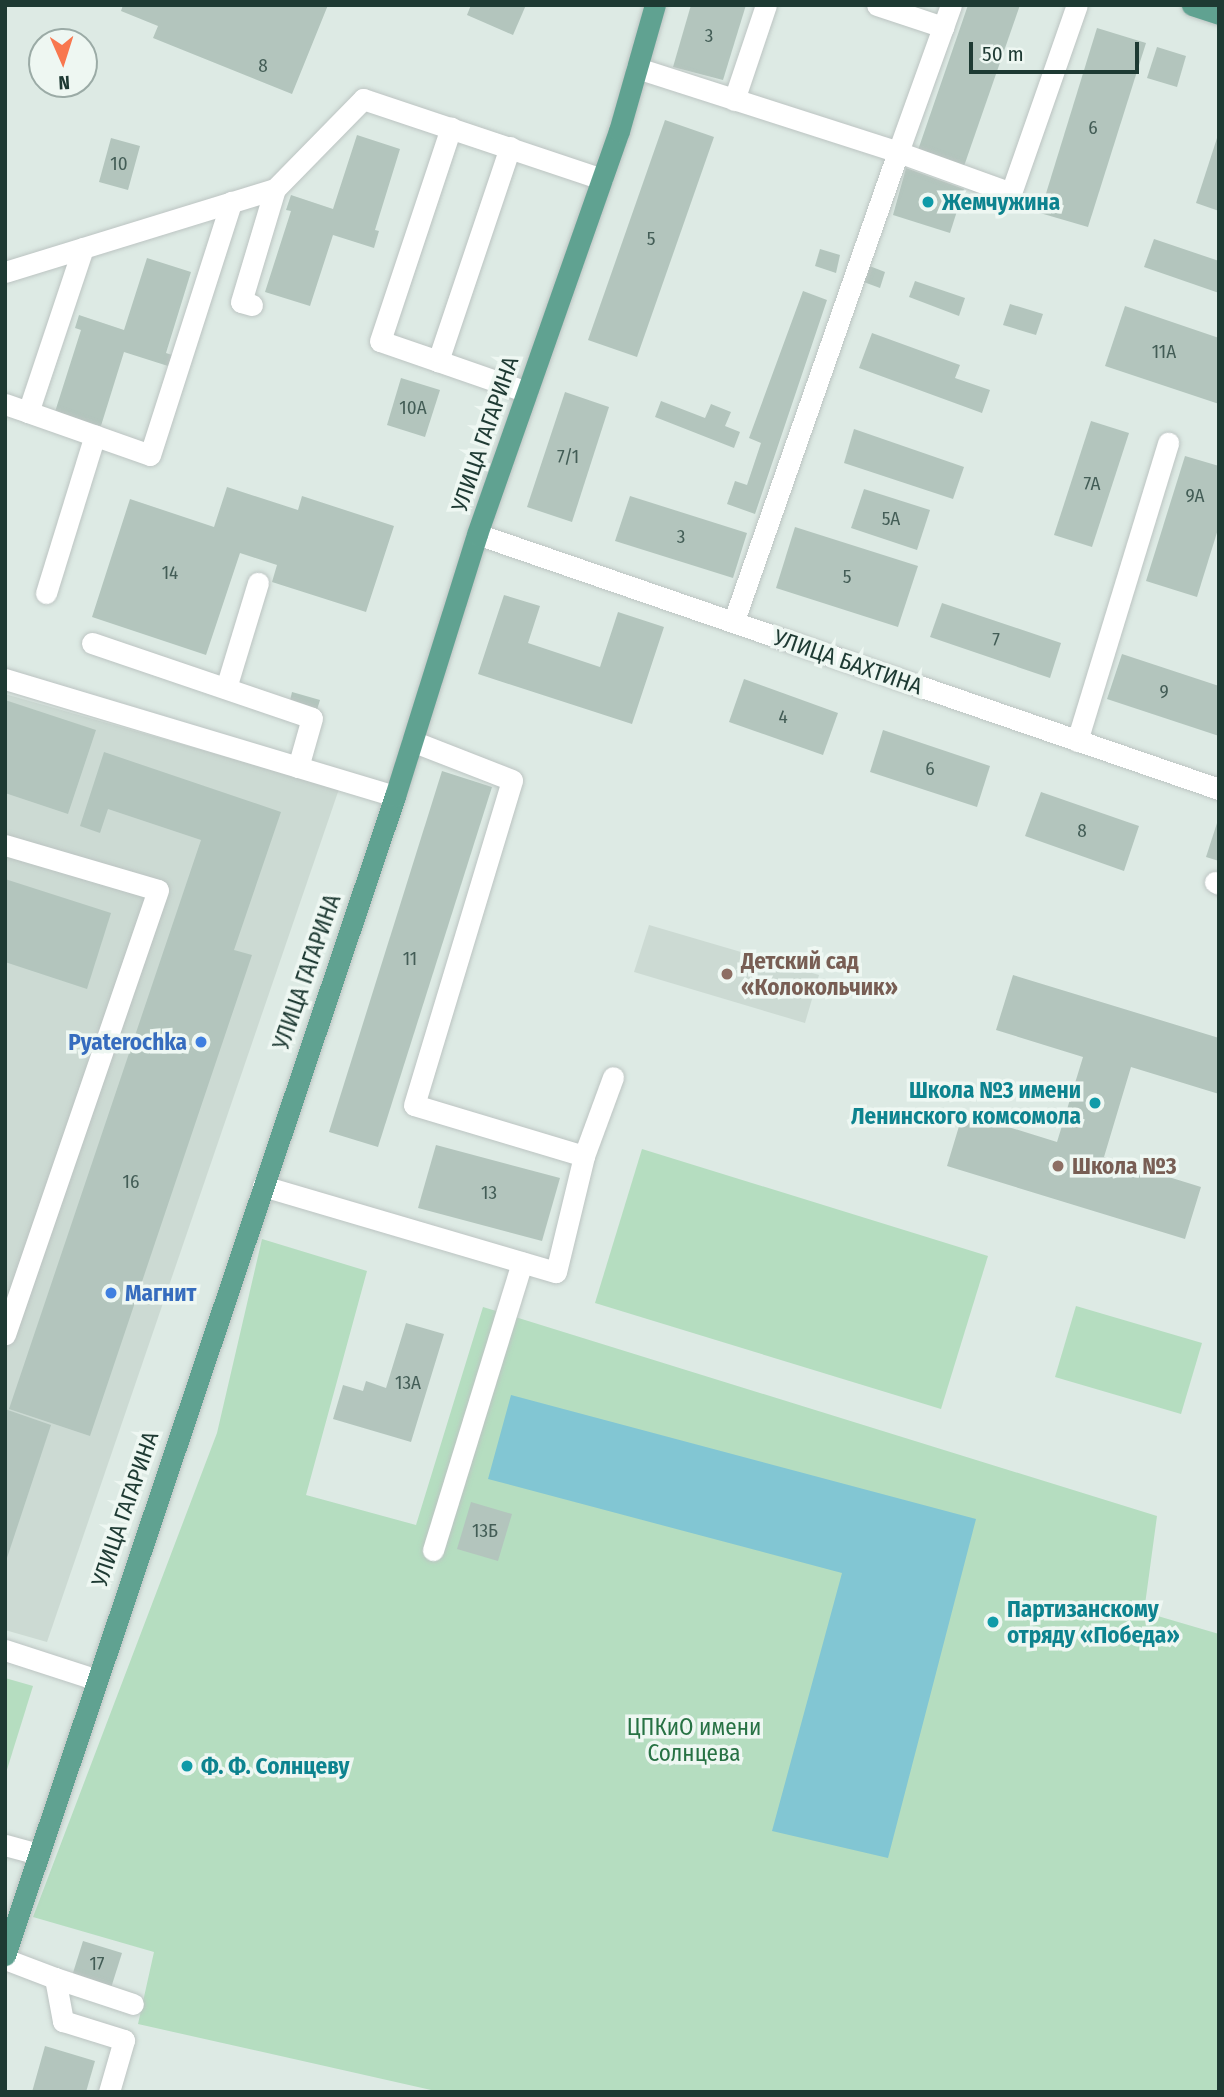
<!DOCTYPE html>
<html>
<head>
<meta charset="utf-8">
<style>
  body { margin:0 }
  #map { position:relative; width:1224px; height:2097px; overflow:hidden; background:#ddeae4; font-family:"Fira Sans Condensed",sans-serif }
  div>[style] { position:absolute }
  .built>* { inset:0; background:#ccdad3 }
  .green>* { inset:0; background:#b5ddc0 }
  .water>* { inset:0; background:#82c6d3 }
  .building>* { inset:0; background:#b3c5bd }
  .roads { filter:drop-shadow(0 0 2px #bcc4c2) drop-shadow(0 0 2px #bcc4c2) }
  .minor>* { height:21px; margin:-10.5px; padding:0 10.5px; transform-origin:10.5px; border-radius:10.5px; background:#fff }
  .major>* { height:21px; margin:-10.5px; padding:0 10.5px; transform-origin:10.5px; border-radius:10.5px; background:#60a291 }
  .dots>* { width:19px; height:19px; translate:-50% -50%; box-sizing:border-box; border:4px solid #eef7f2; border-radius:50% }
  span { translate:-50% -50%; white-space:nowrap; text-align:center; line-height:1.15; -webkit-text-stroke:7px #eef7f2; paint-order:stroke }
  .number-label { font-size:19px; color:#435d56 }
  .number-label span { -webkit-text-stroke-width:0 }
  .culture-label { font-size:23px; color:#0d838f; font-weight:700 }
  .left { translate:0 -50%; text-align:left }
  .right { translate:-100% -50%; text-align:right }
  .street-label { font-size:23px; color:#1e3a33 }
  .education-label { font-size:23px; color:#785e54; font-weight:700 }
  .shop-label { font-size:23px; color:#366cbe; font-weight:700 }
  .park-label { font-size:23px; color:#277244 }
  .frame { position:absolute; inset:0; border:7px solid #1e3a33; pointer-events:none }
  .north { position:absolute; left:28px; top:28px; width:70px; height:70px; box-sizing:border-box; background:#eef7f2; border:2px solid #9baba6; border-radius:50%; rotate:177deg; font-size:19px; font-weight:700; line-height:28px; text-align:center; color:#1e3a33 }
  .north::after { content:''; display:block; margin:auto; width:24px; height:32px; background:#f8774e; clip-path:polygon(50% 0,100% 100%,50% 72%,0 100%) }
  .scale { position:absolute; left:969px; top:42px; width:170px; height:32px; box-sizing:border-box; border:4px solid #1e3a33; border-top:0; padding-left:9px; font-size:21px; line-height:24px; white-space:nowrap; color:#1e3a33; -webkit-text-stroke:5px #eef7f2; paint-order:stroke }
</style>
</head>
<body>
<div id="map">
  <div class="built">
    <i style="clip-path:polygon(5px 694px,339px 789px,47px 1642px,5px 1630px)"></i>
    <i style="clip-path:polygon(649px 925px,819px 975px,805px 1023px,634px 972px)"></i>
  </div>
  <div class="green">
    <i style="clip-path:polygon(642px 1149px,988px 1256px,941px 1409px,595px 1303px)"></i>
    <i style="clip-path:polygon(262px 1239px,367px 1271px,306px 1495px,416px 1525px,483px 1307px,1157px 1516px,1144px 1612px,1219px 1634px,1219px 2092px,440px 2092px,138px 2024px,154px 1952px,33px 1917px,217px 1433px)"></i>
    <i style="clip-path:polygon(1076px 1306px,1202px 1343px,1181px 1414px,1055px 1377px)"></i>
    <i style="clip-path:polygon(5px 1678px,33px 1686px,5px 1776px)"></i>
  </div>
  <div class="water">
    <i style="clip-path:polygon(511px 1395px,976px 1519px,888px 1858px,772px 1831px,842px 1573px,488px 1479px)"></i>
  </div>
  <div class="building">
    <i style="clip-path:polygon(123px 5px,328px 5px,292px 94px,153px 38px,158px 26px,121px 11px)"></i>
    <i style="clip-path:polygon(471px 5px,526px 5px,513px 35px,467px 15px)"></i>
    <i style="clip-path:polygon(691px 5px,746px 5px,723px 80px,673px 67px)"></i>
    <i style="clip-path:polygon(968px 5px,1020px 5px,963px 169px,917px 153px)"></i>
    <i style="clip-path:polygon(1097px 28px,1146px 43px,1088px 227px,1040px 213px)"></i>
    <i style="clip-path:polygon(1157px 47px,1186px 56px,1177px 87px,1147px 78px)"></i>
    <i style="clip-path:polygon(665px 120px,714px 137px,637px 357px,588px 340px)"></i>
    <i style="clip-path:polygon(357px 135px,400px 149px,375px 230px,379px 231px,374px 248px,333px 235px,310px 306px,265px 292px,291px 211px,286px 210px,291px 195px,333px 209px)"></i>
    <i style="clip-path:polygon(1218px 135px,1219px 135px,1219px 211px,1196px 203px)"></i>
    <i style="clip-path:polygon(111px 138px,140px 146px,128px 190px,99px 182px)"></i>
    <i style="clip-path:polygon(906px 168px,964px 189px,950px 233px,893px 215px)"></i>
    <i style="clip-path:polygon(1154px 239px,1219px 261px,1219px 293px,1144px 267px)"></i>
    <i style="clip-path:polygon(820px 249px,840px 255px,836px 273px,815px 266px)"></i>
    <i style="clip-path:polygon(147px 258px,191px 272px,166px 353px,172px 355px,168px 366px,124px 352px,100px 429px,54px 415px,81px 330px,75px 328px,79px 315px,124px 330px)"></i>
    <i style="clip-path:polygon(867px 265px,885px 272px,880px 288px,861px 281px)"></i>
    <i style="clip-path:polygon(915px 281px,965px 298px,959px 316px,909px 297px)"></i>
    <i style="clip-path:polygon(803px 291px,827px 300px,755px 514px,727px 504px,735px 481px,747px 485px,761px 443px,749px 438px)"></i>
    <i style="clip-path:polygon(1010px 304px,1043px 314px,1036px 335px,1003px 325px)"></i>
    <i style="clip-path:polygon(1125px 306px,1219px 338px,1219px 404px,1105px 366px)"></i>
    <i style="clip-path:polygon(872px 333px,960px 365px,955px 378px,990px 390px,982px 413px,859px 368px)"></i>
    <i style="clip-path:polygon(401px 378px,440px 390px,425px 437px,387px 425px)"></i>
    <i style="clip-path:polygon(565px 392px,609px 407px,572px 522px,527px 507px)"></i>
    <i style="clip-path:polygon(661px 401px,705px 418px,711px 404px,731px 412px,725px 426px,740px 432px,734px 448px,655px 417px)"></i>
    <i style="clip-path:polygon(1091px 421px,1129px 433px,1092px 547px,1054px 535px)"></i>
    <i style="clip-path:polygon(854px 429px,964px 467px,953px 499px,844px 463px)"></i>
    <i style="clip-path:polygon(1185px 456px,1219px 466px,1219px 526px,1197px 597px,1146px 581px)"></i>
    <i style="clip-path:polygon(227px 487px,298px 510px,302px 496px,394px 526px,366px 612px,272px 582px,277px 565px,240px 553px,206px 655px,92px 617px,130px 499px,214px 527px)"></i>
    <i style="clip-path:polygon(864px 489px,930px 510px,917px 550px,851px 528px)"></i>
    <i style="clip-path:polygon(630px 496px,747px 533px,733px 578px,615px 541px)"></i>
    <i style="clip-path:polygon(795px 527px,918px 566px,898px 627px,776px 588px)"></i>
    <i style="clip-path:polygon(504px 595px,540px 606px,528px 643px,600px 667px,618px 612px,664px 627px,632px 724px,478px 674px)"></i>
    <i style="clip-path:polygon(942px 603px,1061px 643px,1050px 678px,930px 637px)"></i>
    <i style="clip-path:polygon(1122px 654px,1219px 686px,1219px 736px,1107px 699px)"></i>
    <i style="clip-path:polygon(744px 679px,838px 713px,823px 755px,729px 722px)"></i>
    <i style="clip-path:polygon(292px 692px,320px 700px,316px 713px,289px 705px)"></i>
    <i style="clip-path:polygon(5px 700px,96px 730px,68px 814px,5px 793px)"></i>
    <i style="clip-path:polygon(883px 730px,990px 766px,977px 807px,870px 772px)"></i>
    <i style="clip-path:polygon(104px 752px,281px 812px,234px 950px,252px 955px,90px 1436px,9px 1409px,201px 840px,108px 809px,100px 833px,80px 826px)"></i>
    <i style="clip-path:polygon(442px 771px,492px 787px,378px 1147px,329px 1132px)"></i>
    <i style="clip-path:polygon(1041px 792px,1139px 826px,1124px 871px,1025px 836px)"></i>
    <i style="clip-path:polygon(1218px 820px,1219px 820px,1219px 861px,1206px 857px)"></i>
    <i style="clip-path:polygon(5px 879px,111px 913px,87px 989px,5px 962px)"></i>
    <i style="clip-path:polygon(1013px 975px,1219px 1038px,1219px 1094px,1131px 1067px,1104px 1157px,1201px 1187px,1185px 1239px,947px 1166px,963px 1113px,1057px 1142px,1083px 1057px,996px 1030px)"></i>
    <i style="clip-path:polygon(436px 1145px,560px 1178px,542px 1241px,418px 1208px)"></i>
    <i style="clip-path:polygon(406px 1323px,444px 1334px,411px 1442px,333px 1419px,343px 1385px,363px 1391px,366px 1381px,386px 1388px)"></i>
    <i style="clip-path:polygon(5px 1409px,51px 1425px,6px 1561px,5px 1561px)"></i>
    <i style="clip-path:polygon(471px 1502px,512px 1514px,498px 1561px,457px 1549px)"></i>
    <i style="clip-path:polygon(83px 1941px,122px 1953px,111px 1988px,72px 1976px)"></i>
    <i style="clip-path:polygon(45px 2046px,95px 2061px,86px 2092px,32px 2092px)"></i>
  </div>
  <div class="roads">
    <div class="minor">
      <i style="left:877px;top:5px;width:70px;rotate:18.4deg"></i>
      <i style="left:951px;top:5px;width:156px;rotate:109.8deg"></i>
      <i style="left:898px;top:152px;width:120px;rotate:19.9deg"></i>
      <i style="left:1011px;top:193px;width:199px;rotate:-70.7deg"></i>
      <i style="left:637px;top:68px;width:274px;rotate:17.8deg"></i>
      <i style="left:898px;top:152px;width:498px;rotate:109.3deg"></i>
      <i style="left:734px;top:100px;width:100px;rotate:-71.4deg"></i>
      <i style="left:510px;top:147px;width:226px;rotate:108.6deg"></i>
      <i style="left:438px;top:361px;width:94px;rotate:19.2deg"></i>
      <i style="left:83px;top:248px;width:173px;rotate:108.5deg"></i>
      <i style="left:28px;top:412px;width:129px;rotate:19.4deg"></i>
      <i style="left:150px;top:455px;width:266px;rotate:-72.2deg"></i>
      <i style="left:5px;top:272px;width:282px;rotate:-17.1deg"></i>
      <i style="left:252px;top:305px;width:11px;rotate:-165deg"></i>
      <i style="left:241px;top:302px;width:118px;rotate:-73.3deg"></i>
      <i style="left:275px;top:189px;width:126px;rotate:-45.6deg"></i>
      <i style="left:363px;top:99px;width:252px;rotate:18.5deg"></i>
      <i style="left:438px;top:361px;width:61px;rotate:-161deg"></i>
      <i style="left:380px;top:341px;width:225px;rotate:-71.6deg"></i>
      <i style="left:5px;top:404px;width:24px;rotate:19deg"></i>
      <i style="left:477px;top:534px;width:785px;rotate:18.97deg"></i>
      <i style="left:46px;top:593px;width:165px;rotate:-72.8deg"></i>
      <i style="left:92px;top:643px;width:232px;rotate:18.8deg"></i>
      <i style="left:312px;top:718px;width:51px;rotate:105.9deg"></i>
      <i style="left:5px;top:679px;width:407px;rotate:16.7deg"></i>
      <i style="left:226px;top:688px;width:110px;rotate:-73.1deg"></i>
      <i style="left:1077px;top:741px;width:312px;rotate:-73deg"></i>
      <i style="left:5px;top:845px;width:159px;rotate:16.4deg"></i>
      <i style="left:158px;top:890px;width:470px;rotate:109deg"></i>
      <i style="left:1215px;top:882px;width:4px;rotate:27deg"></i>
      <i style="left:584px;top:1156px;width:84px;rotate:-69.8deg"></i>
      <i style="left:263px;top:1186px;width:305px;rotate:16.4deg"></i>
      <i style="left:556px;top:1272px;width:119px;rotate:-76.4deg"></i>
      <i style="left:584px;top:1156px;width:177px;rotate:-163.3deg"></i>
      <i style="left:414px;top:1105px;width:339px;rotate:-73.2deg"></i>
      <i style="left:512px;top:780px;width:107px;rotate:-158.7deg"></i>
      <i style="left:433px;top:1550px;width:301px;rotate:-72.8deg"></i>
      <i style="left:5px;top:1650px;width:94px;rotate:18deg"></i>
      <i style="left:5px;top:1845px;width:34px;rotate:15deg"></i>
      <i style="left:5px;top:1959px;width:53px;rotate:20.8deg"></i>
      <i style="left:55px;top:1978px;width:44px;rotate:79.5deg"></i>
      <i style="left:63px;top:2021px;width:64px;rotate:17.3deg"></i>
      <i style="left:124px;top:2040px;width:54px;rotate:106.1deg"></i>
      <i style="left:55px;top:1978px;width:82px;rotate:18.4deg"></i>
    </div>
    <div class="major">
      <i style="left:1192px;top:5px;width:28px;rotate:18deg"></i>
      <i style="left:5px;top:1955px;width:1223px;rotate:-71.4deg"></i>
      <i style="left:395px;top:796px;width:275px;rotate:-72.6deg"></i>
      <i style="left:477px;top:534px;width:427px;rotate:-70.6deg"></i>
      <i style="left:619px;top:131px;width:131px;rotate:-74.1deg"></i>
    </div>
  </div>
  <div class="dots">
    <i style="left:928px;top:202px;background:#0f9aa8"></i>
    <i style="left:727px;top:974px;background:#8d6e63"></i>
    <i style="left:201px;top:1042px;background:#3f7fe0"></i>
    <i style="left:1095px;top:1103px;background:#0f9aa8"></i>
    <i style="left:1058px;top:1166px;background:#8d6e63"></i>
    <i style="left:111px;top:1293px;background:#3f7fe0"></i>
    <i style="left:993px;top:1622px;background:#0f9aa8"></i>
    <i style="left:187px;top:1766px;background:#0f9aa8"></i>
  </div>
  <div class="number-label">
    <span style="left:709px;top:36px">3</span>
    <span style="left:263px;top:66px">8</span>
    <span style="left:1093px;top:128px">6</span>
    <span style="left:119px;top:164px">10</span>
    <span style="left:651px;top:239px">5</span>
    <span style="left:1164px;top:352px">11А</span>
    <span style="left:413px;top:408px">10А</span>
    <span style="left:568px;top:457px">7/1</span>
    <span style="left:1092px;top:484px">7А</span>
    <span style="left:1195px;top:496px">9А</span>
    <span style="left:891px;top:519px">5А</span>
    <span style="left:681px;top:537px">3</span>
    <span style="left:170px;top:573px">14</span>
    <span style="left:847px;top:577px">5</span>
    <span style="left:996px;top:640px">7</span>
    <span style="left:1164px;top:692px">9</span>
    <span style="left:783px;top:717px">4</span>
    <span style="left:930px;top:769px">6</span>
    <span style="left:1082px;top:831px">8</span>
    <span style="left:410px;top:959px">11</span>
    <span style="left:131px;top:1182px">16</span>
    <span style="left:489px;top:1193px">13</span>
    <span style="left:408px;top:1383px">13А</span>
    <span style="left:485px;top:1531px">13Б</span>
    <span style="left:97px;top:1964px">17</span>
  </div>
  <div class="culture-label">
    <span class="left" style="left:942px;top:202px">Жемчужина</span>
    <span class="right" style="left:1081px;top:1103px">Школа №3 имени<br>Ленинского комсомола</span>
    <span class="left" style="left:1007px;top:1622px">Партизанскому<br>отряду «Победа»</span>
    <span class="left" style="left:201px;top:1766px">Ф. Ф. Солнцеву</span>
  </div>
  <div class="street-label">
    <span style="left:485px;top:434px;rotate:-71deg">УЛИЦА ГАГАРИНА</span>
    <span style="left:848px;top:662px;rotate:19deg">УЛИЦА БАХТИНА</span>
    <span style="left:307px;top:972px;rotate:-71deg">УЛИЦА ГАГАРИНА</span>
    <span style="left:125px;top:1509px;rotate:-71deg">УЛИЦА ГАГАРИНА</span>
  </div>
  <div class="education-label">
    <span class="left" style="left:741px;top:974px">Детский сад<br>«Колокольчик»</span>
    <span class="left" style="left:1072px;top:1166px">Школа №3</span>
  </div>
  <div class="shop-label">
    <span class="right" style="left:187px;top:1042px">Pyaterochka</span>
    <span class="left" style="left:125px;top:1293px">Магнит</span>
  </div>
  <div class="park-label">
    <span style="left:694px;top:1740px">ЦПКиО имени<br>Солнцева</span>
  </div>
  <div class="frame"></div>
  <div class="north">N</div>
  <div class="scale">50 m</div>
</div>
</body>
</html>
